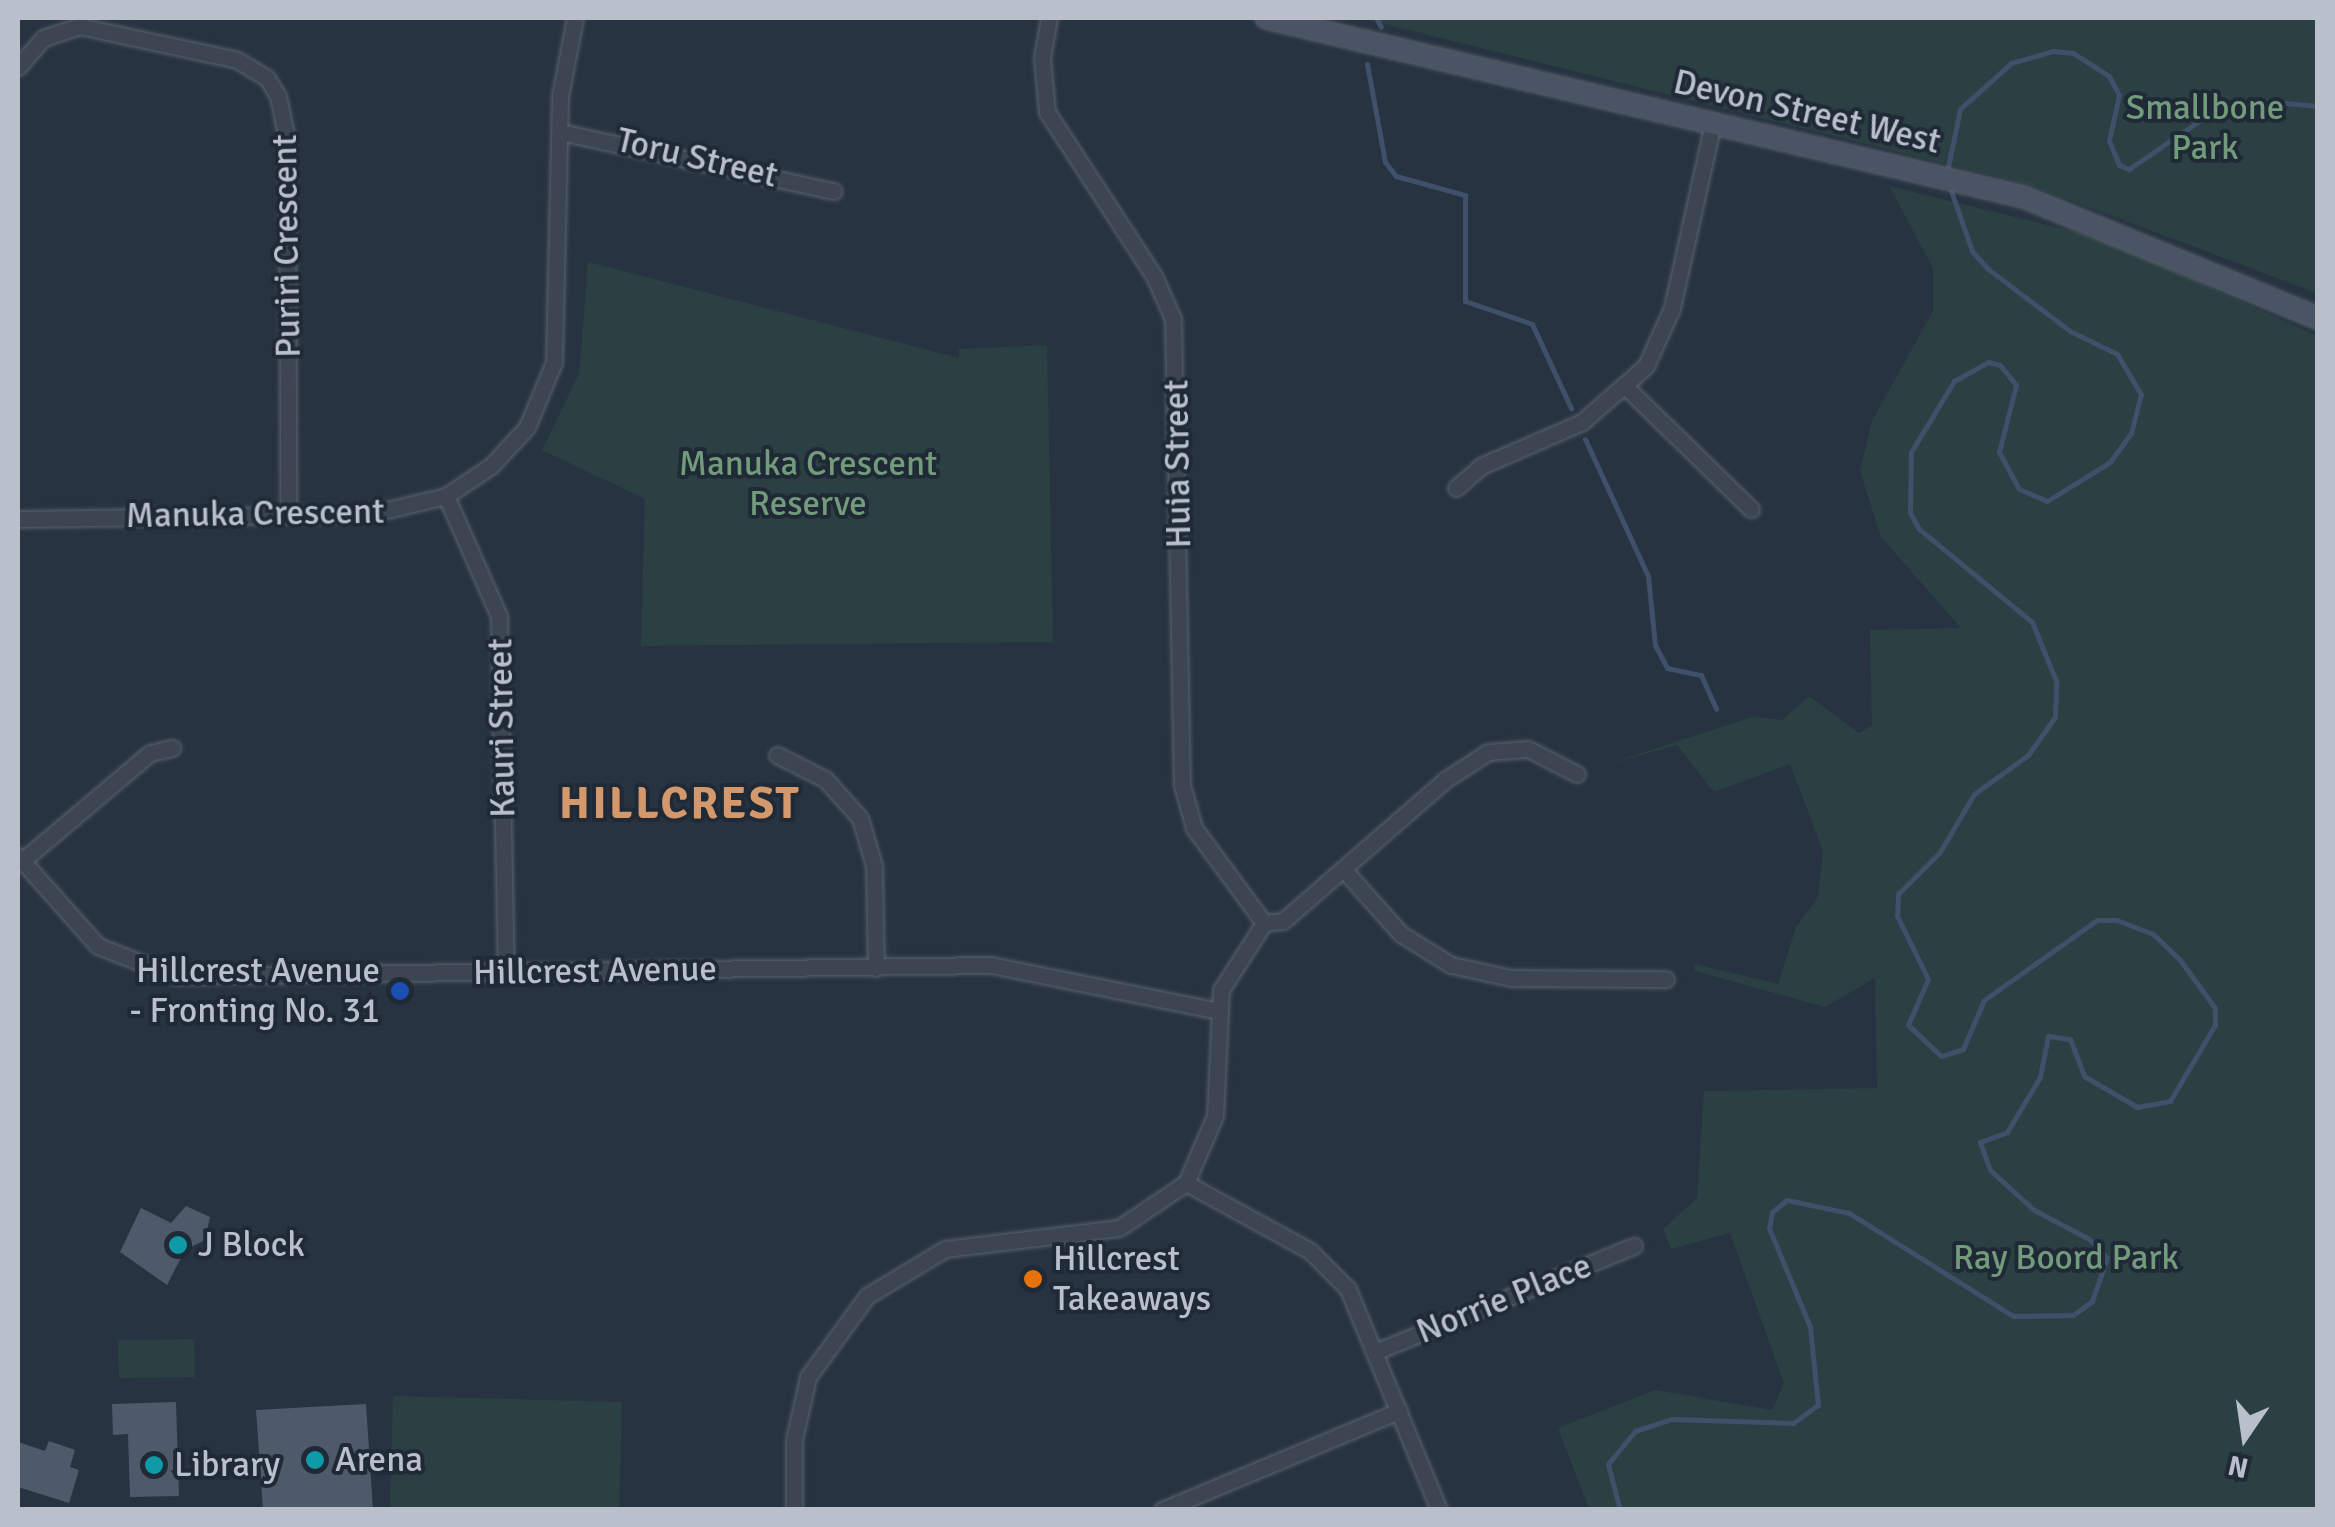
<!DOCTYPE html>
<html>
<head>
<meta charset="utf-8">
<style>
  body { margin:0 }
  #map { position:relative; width:2335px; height:1527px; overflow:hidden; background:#283341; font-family:Signika,sans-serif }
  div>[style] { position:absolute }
  .green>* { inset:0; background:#2a4042 }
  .stream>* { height:5px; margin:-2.5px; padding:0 2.5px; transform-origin:2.5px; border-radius:2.5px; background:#3e506a }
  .building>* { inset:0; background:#4e5a6a }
  .roads { filter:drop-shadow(0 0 2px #5a636e) drop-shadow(0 0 2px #5a636e) }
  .minor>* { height:15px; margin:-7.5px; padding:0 7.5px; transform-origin:7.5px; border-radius:7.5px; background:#3c4551 }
  .secondary>* { height:20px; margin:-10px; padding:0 10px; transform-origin:10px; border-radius:10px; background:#4a5464 }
  .dots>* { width:28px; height:28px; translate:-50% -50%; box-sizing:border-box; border:5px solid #202a37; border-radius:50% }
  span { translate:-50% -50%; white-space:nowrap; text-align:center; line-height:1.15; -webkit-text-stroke:8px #202a37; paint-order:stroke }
  .park-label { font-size:35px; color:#719b7a }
  .street-label { font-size:35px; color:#b9c0cb }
  .poi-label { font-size:35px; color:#b9c0cb }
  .right { translate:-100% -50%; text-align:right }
  .left { translate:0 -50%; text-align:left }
  .district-label { font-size:45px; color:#d3986c; font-weight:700; letter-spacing:2.5px }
  .frame { position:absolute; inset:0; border:20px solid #b9c0cb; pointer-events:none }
  .north { position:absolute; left:2195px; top:1387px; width:100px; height:100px; -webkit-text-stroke:8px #202a37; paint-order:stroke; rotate:193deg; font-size:28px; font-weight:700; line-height:40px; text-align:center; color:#b9c0cb }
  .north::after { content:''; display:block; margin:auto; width:35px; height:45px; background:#b9c0cb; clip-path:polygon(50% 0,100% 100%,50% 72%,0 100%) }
</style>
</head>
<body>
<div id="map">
  <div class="green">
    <i style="clip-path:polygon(1360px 18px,2317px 18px,2317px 293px,2027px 184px)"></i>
    <i style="clip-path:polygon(1889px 186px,2104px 239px,2317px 336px,2317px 1509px,1589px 1509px,1558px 1428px,1655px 1390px,1772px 1410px,1784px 1383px,1730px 1233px,1671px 1249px,1663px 1229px,1697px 1198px,1704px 1091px,1877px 1088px,1875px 978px,1825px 1007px,1695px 971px,1695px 964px,1778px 984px,1796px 927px,1818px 897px,1823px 851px,1790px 764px,1714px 792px,1677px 745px,1605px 765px,1752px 717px,1782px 720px,1809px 696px,1859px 733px,1872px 725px,1870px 630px,1961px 628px,1881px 537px,1860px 471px,1872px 421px,1933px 311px,1933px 268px)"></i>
    <i style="clip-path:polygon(588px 262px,959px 358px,959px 349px,1047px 345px,1053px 642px,641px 646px,645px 499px,542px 450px,579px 374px)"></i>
    <i style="clip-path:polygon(194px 1339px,195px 1377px,119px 1378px,118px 1340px)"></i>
    <i style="clip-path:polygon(393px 1396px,622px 1402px,619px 1509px,390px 1509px)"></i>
  </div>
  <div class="stream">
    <i style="left:1376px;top:18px;width:10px;rotate:61deg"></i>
    <i style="left:1367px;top:64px;width:100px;rotate:79.6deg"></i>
    <i style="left:1385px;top:162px;width:18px;rotate:52deg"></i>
    <i style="left:1396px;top:176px;width:72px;rotate:15.4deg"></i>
    <i style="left:1465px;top:195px;width:106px;rotate:90deg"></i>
    <i style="left:1465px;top:301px;width:71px;rotate:18.9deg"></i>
    <i style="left:1532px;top:324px;width:93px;rotate:65.1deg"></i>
    <i style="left:1947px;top:172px;width:64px;rotate:-78.3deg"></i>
    <i style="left:1960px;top:109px;width:69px;rotate:-42deg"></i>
    <i style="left:2011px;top:63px;width:44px;rotate:-15.9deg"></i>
    <i style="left:2053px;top:51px;width:20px;rotate:6deg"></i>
    <i style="left:2073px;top:53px;width:43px;rotate:32.6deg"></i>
    <i style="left:2109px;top:76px;width:21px;rotate:62deg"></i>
    <i style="left:2119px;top:95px;width:47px;rotate:102.3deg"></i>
    <i style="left:2109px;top:141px;width:26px;rotate:67deg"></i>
    <i style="left:2119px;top:165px;width:11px;rotate:22deg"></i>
    <i style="left:2129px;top:169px;width:88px;rotate:-34.4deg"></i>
    <i style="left:2202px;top:119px;width:52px;rotate:-21.6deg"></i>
    <i style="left:2250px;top:100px;width:68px;rotate:5deg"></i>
    <i style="left:1585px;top:439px;width:151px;rotate:65.3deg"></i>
    <i style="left:1648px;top:576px;width:69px;rotate:84.2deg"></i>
    <i style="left:1655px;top:645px;width:26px;rotate:62deg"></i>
    <i style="left:1667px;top:668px;width:35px;rotate:12deg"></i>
    <i style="left:1701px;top:675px;width:37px;rotate:66deg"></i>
    <i style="left:1620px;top:1510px;width:48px;rotate:-104.6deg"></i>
    <i style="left:1608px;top:1464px;width:43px;rotate:-50.7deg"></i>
    <i style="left:1635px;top:1431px;width:39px;rotate:-18deg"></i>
    <i style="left:1672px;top:1419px;width:121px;rotate:1.9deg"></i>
    <i style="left:1793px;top:1423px;width:31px;rotate:-36deg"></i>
    <i style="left:1818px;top:1405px;width:78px;rotate:-95.9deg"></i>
    <i style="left:1810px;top:1327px;width:107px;rotate:-112.5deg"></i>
    <i style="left:1769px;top:1228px;width:16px;rotate:-79deg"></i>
    <i style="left:1772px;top:1212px;width:19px;rotate:-39deg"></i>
    <i style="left:1787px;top:1200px;width:63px;rotate:11.8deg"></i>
    <i style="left:1849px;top:1213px;width:194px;rotate:32.1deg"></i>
    <i style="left:2013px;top:1316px;width:60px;rotate:-1deg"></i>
    <i style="left:2073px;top:1315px;width:24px;rotate:-36deg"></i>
    <i style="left:2092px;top:1301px;width:46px;rotate:-70.8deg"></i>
    <i style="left:2107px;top:1258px;width:26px;rotate:-133deg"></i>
    <i style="left:2089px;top:1239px;width:62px;rotate:-152.2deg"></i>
    <i style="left:2034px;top:1210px;width:59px;rotate:-137.7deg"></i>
    <i style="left:1990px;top:1170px;width:30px;rotate:-110deg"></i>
    <i style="left:1980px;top:1142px;width:29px;rotate:-20deg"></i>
    <i style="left:2007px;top:1132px;width:64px;rotate:-59deg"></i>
    <i style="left:2040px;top:1077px;width:42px;rotate:-79deg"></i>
    <i style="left:2048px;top:1036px;width:22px;rotate:8deg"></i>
    <i style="left:2070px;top:1039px;width:40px;rotate:69deg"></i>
    <i style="left:2084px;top:1076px;width:61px;rotate:30.3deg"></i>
    <i style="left:2137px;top:1107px;width:34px;rotate:-10deg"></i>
    <i style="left:2170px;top:1101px;width:88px;rotate:-59.4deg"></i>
    <i style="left:2215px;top:1025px;width:17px;rotate:-90deg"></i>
    <i style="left:2215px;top:1008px;width:59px;rotate:-126.1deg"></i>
    <i style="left:2180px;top:960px;width:37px;rotate:-136deg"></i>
    <i style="left:2153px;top:934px;width:39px;rotate:-159deg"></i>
    <i style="left:2117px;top:920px;width:20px;rotate:180deg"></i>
    <i style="left:2097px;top:920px;width:138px;rotate:144.7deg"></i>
    <i style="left:1984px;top:1000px;width:53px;rotate:113.2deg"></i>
    <i style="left:1963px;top:1049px;width:23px;rotate:162deg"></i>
    <i style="left:1941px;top:1056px;width:45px;rotate:-136.8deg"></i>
    <i style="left:1908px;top:1025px;width:50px;rotate:-66.5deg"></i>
    <i style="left:1928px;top:979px;width:70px;rotate:-116.2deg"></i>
    <i style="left:1897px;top:916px;width:22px;rotate:-87deg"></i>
    <i style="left:1898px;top:894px;width:59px;rotate:-45deg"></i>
    <i style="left:1940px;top:852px;width:67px;rotate:-59.6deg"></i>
    <i style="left:1974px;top:794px;width:67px;rotate:-35.8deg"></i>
    <i style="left:2028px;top:755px;width:47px;rotate:-54.6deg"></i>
    <i style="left:2055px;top:717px;width:36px;rotate:-88deg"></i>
    <i style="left:2056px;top:681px;width:64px;rotate:-112.1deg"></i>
    <i style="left:2032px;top:622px;width:146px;rotate:-140.5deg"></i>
    <i style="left:1919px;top:529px;width:18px;rotate:-119deg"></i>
    <i style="left:1910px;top:513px;width:61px;rotate:-89.1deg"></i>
    <i style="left:1911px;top:452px;width:83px;rotate:-58.8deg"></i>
    <i style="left:1954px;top:381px;width:39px;rotate:-29deg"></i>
    <i style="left:1988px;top:362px;width:12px;rotate:14deg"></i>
    <i style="left:2000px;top:365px;width:26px;rotate:51deg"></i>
    <i style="left:2016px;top:385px;width:69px;rotate:104.2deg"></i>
    <i style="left:1999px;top:452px;width:42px;rotate:61.6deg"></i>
    <i style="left:2019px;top:489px;width:30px;rotate:23deg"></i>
    <i style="left:2047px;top:501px;width:74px;rotate:-31.8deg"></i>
    <i style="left:2110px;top:462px;width:36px;rotate:-54deg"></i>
    <i style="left:2131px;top:433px;width:40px;rotate:-75.6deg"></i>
    <i style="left:2141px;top:394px;width:47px;rotate:-121deg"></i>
    <i style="left:2117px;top:354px;width:52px;rotate:-153.9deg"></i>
    <i style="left:2070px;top:331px;width:103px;rotate:-142.9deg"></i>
    <i style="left:1988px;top:269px;width:24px;rotate:-132deg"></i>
    <i style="left:1972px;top:251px;width:67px;rotate:-109.2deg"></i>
  </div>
  <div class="building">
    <i style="clip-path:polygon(186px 1206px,210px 1217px,205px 1240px,185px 1250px,167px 1285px,120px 1252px,141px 1208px,171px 1223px)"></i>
    <i style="clip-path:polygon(176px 1402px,179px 1496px,130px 1497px,128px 1434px,113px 1435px,112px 1404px)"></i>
    <i style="clip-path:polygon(366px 1404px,373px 1510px,263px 1510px,256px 1410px)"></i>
    <i style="clip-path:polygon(49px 1441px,75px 1450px,70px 1467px,79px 1470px,69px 1503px,18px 1487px,18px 1442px,45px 1451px)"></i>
  </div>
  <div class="roads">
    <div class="minor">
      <i style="left:1049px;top:18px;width:41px;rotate:99.9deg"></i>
      <i style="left:1042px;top:58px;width:54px;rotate:84.7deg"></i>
      <i style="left:1047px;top:112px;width:196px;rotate:56.9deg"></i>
      <i style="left:1154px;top:276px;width:47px;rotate:66.2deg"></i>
      <i style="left:1173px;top:319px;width:466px;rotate:88.9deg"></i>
      <i style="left:1182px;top:785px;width:45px;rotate:74.4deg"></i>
      <i style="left:1194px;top:828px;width:118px;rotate:53.6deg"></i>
      <i style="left:18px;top:67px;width:38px;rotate:-49deg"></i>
      <i style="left:43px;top:38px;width:38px;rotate:-18deg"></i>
      <i style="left:79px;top:26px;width:162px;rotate:12.1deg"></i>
      <i style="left:237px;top:60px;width:35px;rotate:31deg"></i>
      <i style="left:267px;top:78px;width:21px;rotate:59deg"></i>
      <i style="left:278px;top:96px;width:45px;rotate:78.4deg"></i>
      <i style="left:287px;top:140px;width:373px;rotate:89.8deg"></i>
      <i style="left:560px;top:132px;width:280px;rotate:12.2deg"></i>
      <i style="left:1628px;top:389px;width:172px;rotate:44.3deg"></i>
      <i style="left:1456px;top:488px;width:33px;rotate:-41deg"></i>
      <i style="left:1481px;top:466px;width:110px;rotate:-23.5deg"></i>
      <i style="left:1582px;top:422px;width:85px;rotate:-41.2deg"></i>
      <i style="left:1646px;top:366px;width:64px;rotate:-65.9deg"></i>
      <i style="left:1672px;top:308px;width:189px;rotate:-77.5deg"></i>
      <i style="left:446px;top:496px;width:131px;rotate:66.2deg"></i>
      <i style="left:499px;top:616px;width:356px;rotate:88.9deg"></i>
      <i style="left:18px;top:519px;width:352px;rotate:-0.8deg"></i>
      <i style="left:370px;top:514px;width:78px;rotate:-13.3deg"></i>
      <i style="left:446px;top:496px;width:54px;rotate:-33.7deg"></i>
      <i style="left:491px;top:466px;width:53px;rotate:-47.3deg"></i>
      <i style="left:527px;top:427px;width:70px;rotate:-67.4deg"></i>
      <i style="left:554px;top:362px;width:266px;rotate:-88.7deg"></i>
      <i style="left:560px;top:96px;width:79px;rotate:-79.1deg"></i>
      <i style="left:777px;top:755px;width:54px;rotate:26.6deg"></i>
      <i style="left:825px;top:779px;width:52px;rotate:48.1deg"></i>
      <i style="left:860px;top:818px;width:50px;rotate:73.7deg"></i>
      <i style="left:874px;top:866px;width:102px;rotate:88.9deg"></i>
      <i style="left:18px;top:856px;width:120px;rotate:48.4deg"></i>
      <i style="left:98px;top:946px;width:83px;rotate:21.3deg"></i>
      <i style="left:175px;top:976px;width:816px;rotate:-0.77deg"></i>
      <i style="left:991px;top:965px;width:228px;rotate:11.4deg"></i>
      <i style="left:22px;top:861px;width:167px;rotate:-40.2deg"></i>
      <i style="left:150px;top:753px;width:23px;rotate:-13deg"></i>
      <i style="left:1344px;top:870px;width:86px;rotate:48.3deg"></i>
      <i style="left:1401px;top:934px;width:59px;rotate:31.8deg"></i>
      <i style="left:1451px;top:965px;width:61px;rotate:12.2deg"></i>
      <i style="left:1511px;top:978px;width:155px;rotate:0.4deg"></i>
      <i style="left:1264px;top:923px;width:19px;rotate:-6deg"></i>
      <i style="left:1283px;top:921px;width:215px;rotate:-41deg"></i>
      <i style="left:1445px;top:780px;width:51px;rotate:-33.1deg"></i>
      <i style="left:1488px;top:752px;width:40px;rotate:-4.3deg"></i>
      <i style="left:1528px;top:749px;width:55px;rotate:27deg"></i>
      <i style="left:1186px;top:1183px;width:141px;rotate:28.7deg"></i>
      <i style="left:1310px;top:1251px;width:54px;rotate:45deg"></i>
      <i style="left:1348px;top:1289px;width:239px;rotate:67.6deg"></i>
      <i style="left:1375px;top:1352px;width:280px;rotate:-22.3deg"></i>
      <i style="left:794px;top:1510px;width:70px;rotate:-90deg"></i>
      <i style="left:794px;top:1440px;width:65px;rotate:-77.5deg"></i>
      <i style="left:808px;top:1377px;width:100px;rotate:-53.9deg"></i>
      <i style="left:867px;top:1296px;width:91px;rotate:-31.1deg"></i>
      <i style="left:945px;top:1249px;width:175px;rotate:-6.9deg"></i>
      <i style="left:1119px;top:1228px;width:81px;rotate:-33.9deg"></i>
      <i style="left:1186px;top:1183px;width:73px;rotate:-66.6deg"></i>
      <i style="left:1215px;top:1116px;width:126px;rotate:-87.3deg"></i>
      <i style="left:1221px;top:990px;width:80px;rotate:-57.3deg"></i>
      <i style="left:1162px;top:1510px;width:257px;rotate:-22.7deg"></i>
    </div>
    <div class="secondary">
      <i style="left:1266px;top:18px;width:779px;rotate:13.29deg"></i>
      <i style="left:2024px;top:197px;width:318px;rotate:22.4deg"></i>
    </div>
  </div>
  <div class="dots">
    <i style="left:400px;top:991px;background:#1a4fb4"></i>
    <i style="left:178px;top:1245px;background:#0f9aa8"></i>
    <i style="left:1033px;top:1279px;background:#e8710a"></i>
    <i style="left:315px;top:1460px;background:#0f9aa8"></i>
    <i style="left:154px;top:1465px;background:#0f9aa8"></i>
  </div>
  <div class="park-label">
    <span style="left:2205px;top:128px">Smallbone<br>Park</span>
    <span style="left:808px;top:484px">Manuka Crescent<br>Reserve</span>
    <span style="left:2066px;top:1258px">Ray Boord Park</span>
  </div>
  <div class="street-label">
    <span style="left:1807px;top:112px;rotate:13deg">Devon Street West</span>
    <span style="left:697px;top:158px;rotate:13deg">Toru Street</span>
    <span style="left:287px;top:246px;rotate:-91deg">Puriri Crescent</span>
    <span style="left:1178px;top:464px;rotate:-91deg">Huia Street</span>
    <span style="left:255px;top:514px;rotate:-1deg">Manuka Crescent</span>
    <span style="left:502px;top:728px;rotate:-91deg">Kauri Street</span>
    <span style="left:595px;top:971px;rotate:-1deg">Hillcrest Avenue</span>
    <span style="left:1504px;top:1299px;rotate:-22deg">Norrie Place</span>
  </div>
  <div class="poi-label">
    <span class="right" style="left:380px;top:991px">Hillcrest Avenue<br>- Fronting No. 31</span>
    <span class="left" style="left:198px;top:1245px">J Block</span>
    <span class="left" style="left:1053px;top:1279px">Hillcrest<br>Takeaways</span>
    <span class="left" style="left:335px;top:1460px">Arena</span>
    <span class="left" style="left:174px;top:1465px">Library</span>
  </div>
  <div class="district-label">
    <span style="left:680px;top:804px">HILLCREST</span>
  </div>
  <div class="frame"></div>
  <div class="north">N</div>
</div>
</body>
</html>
